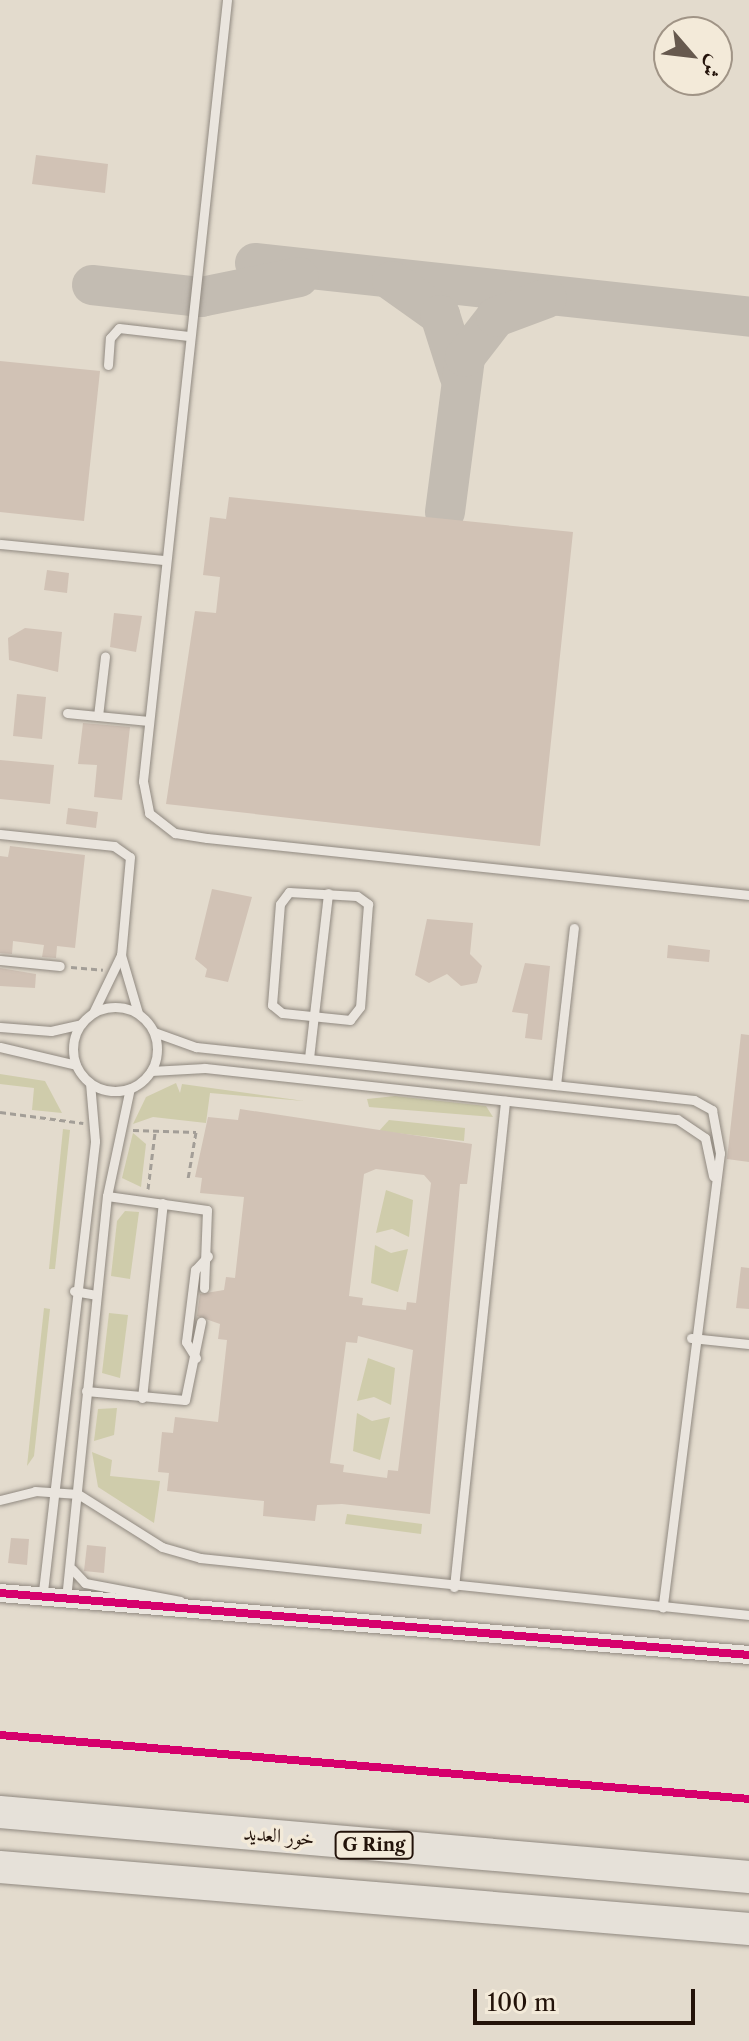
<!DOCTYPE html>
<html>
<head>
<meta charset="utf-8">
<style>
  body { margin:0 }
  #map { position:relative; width:749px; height:2041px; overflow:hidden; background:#e3dbcd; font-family:"Libre Caslon Text",Amiri,serif }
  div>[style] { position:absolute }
  .green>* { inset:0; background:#cfccab }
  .taxiway>* { height:40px; margin:-20px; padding:0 20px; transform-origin:20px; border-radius:20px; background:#c3bcb2 }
  .building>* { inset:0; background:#d1c2b5 }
  .path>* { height:3px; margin-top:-1.5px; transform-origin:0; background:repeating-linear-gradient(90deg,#a39e97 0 6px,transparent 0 10px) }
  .roads { filter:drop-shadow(0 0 2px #908980) drop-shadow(0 0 2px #908980) }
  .lane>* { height:9px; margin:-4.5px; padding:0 4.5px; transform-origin:4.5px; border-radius:4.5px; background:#eae5de }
  .lane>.ring { margin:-4.5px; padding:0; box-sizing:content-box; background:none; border:9px solid #eae5de; border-radius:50% }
  .street>* { height:18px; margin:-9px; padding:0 9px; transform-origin:9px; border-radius:9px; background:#eae5de }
  .highway>* { height:32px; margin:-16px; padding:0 16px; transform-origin:16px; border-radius:16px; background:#e6e1d9 }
  .cycleway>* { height:8px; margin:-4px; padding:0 4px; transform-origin:4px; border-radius:4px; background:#d6006c }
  span { translate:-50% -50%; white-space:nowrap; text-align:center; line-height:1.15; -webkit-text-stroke:7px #f3ead9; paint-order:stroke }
  .shield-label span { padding:2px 6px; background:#f3ead9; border:2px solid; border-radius:6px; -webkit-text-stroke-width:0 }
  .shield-label { font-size:18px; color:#23130a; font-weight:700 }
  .street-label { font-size:20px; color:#23130a }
  .north { position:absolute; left:653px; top:16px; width:80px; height:80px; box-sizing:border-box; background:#f3ead9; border:2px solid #a09486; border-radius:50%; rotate:118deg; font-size:22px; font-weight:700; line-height:32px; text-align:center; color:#23130a }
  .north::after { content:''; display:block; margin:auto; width:28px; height:36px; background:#66594e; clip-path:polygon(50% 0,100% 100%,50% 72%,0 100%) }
  .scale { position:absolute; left:473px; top:1989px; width:222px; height:36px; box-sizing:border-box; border:4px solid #23130a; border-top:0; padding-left:10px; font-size:24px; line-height:28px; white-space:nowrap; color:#23130a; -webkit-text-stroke:6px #f3ead9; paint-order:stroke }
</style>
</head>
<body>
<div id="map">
  <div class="green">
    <i style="clip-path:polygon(0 1074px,45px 1081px,62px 1113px,32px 1110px,34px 1088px,0 1084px)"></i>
    <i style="clip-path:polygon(176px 1083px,180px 1093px,182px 1084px,304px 1101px,210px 1093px,206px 1123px,153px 1117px,133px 1124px,146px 1097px)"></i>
    <i style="clip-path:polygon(395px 1096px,486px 1106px,493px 1117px,369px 1107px,367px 1099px)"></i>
    <i style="clip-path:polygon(389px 1120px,465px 1128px,464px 1141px,379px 1131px)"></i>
    <i style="clip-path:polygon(63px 1129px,70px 1130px,55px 1269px,49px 1269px)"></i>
    <i style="clip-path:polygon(133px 1133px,146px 1144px,141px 1187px,122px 1178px)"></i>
    <i style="clip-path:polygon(386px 1190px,413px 1200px,409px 1237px,392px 1229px,376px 1233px)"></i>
    <i style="clip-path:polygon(125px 1211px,139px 1212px,130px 1279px,111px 1276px,117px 1221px)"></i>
    <i style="clip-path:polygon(375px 1245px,391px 1253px,408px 1249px,398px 1292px,371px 1283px)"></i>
    <i style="clip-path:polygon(44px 1308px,50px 1309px,34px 1456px,27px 1466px)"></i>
    <i style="clip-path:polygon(109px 1313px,128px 1315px,120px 1378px,102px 1373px)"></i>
    <i style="clip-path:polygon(368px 1358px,395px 1368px,391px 1405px,374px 1397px,357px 1401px)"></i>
    <i style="clip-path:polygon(117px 1408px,114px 1435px,94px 1441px,98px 1409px)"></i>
    <i style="clip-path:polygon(357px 1413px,372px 1421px,390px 1417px,380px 1460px,353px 1451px)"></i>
    <i style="clip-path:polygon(92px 1452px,112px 1460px,110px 1476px,160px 1481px,154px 1523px,98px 1487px)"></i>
    <i style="clip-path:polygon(347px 1514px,422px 1524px,421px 1534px,345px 1524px)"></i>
  </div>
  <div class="taxiway">
    <i style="left:255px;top:263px;width:497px;rotate:6.2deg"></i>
    <i style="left:392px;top:281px;width:59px;rotate:35.3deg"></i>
    <i style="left:440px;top:315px;width:63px;rotate:72.4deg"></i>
    <i style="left:92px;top:285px;width:110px;rotate:6.3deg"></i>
    <i style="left:201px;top:297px;width:100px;rotate:-11.5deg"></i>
    <i style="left:445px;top:512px;width:156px;rotate:-82.6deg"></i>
    <i style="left:465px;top:357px;width:51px;rotate:-52.2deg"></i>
    <i style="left:496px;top:317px;width:54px;rotate:-20.4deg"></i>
  </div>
  <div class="building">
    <i style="clip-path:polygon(36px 155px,108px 164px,105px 193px,32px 184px)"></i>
    <i style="clip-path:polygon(0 361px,100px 371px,84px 521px,0 512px)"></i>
    <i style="clip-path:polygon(229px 497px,573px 532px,540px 846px,166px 804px,195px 611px,216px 613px,220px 577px,203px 575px,210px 517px,226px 519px)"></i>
    <i style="clip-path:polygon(47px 570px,69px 573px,67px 593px,44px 590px)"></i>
    <i style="clip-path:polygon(114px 613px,142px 616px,136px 652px,110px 647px)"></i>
    <i style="clip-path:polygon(25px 628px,62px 632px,58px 672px,9px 660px,8px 638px)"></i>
    <i style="clip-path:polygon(17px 694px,46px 697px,42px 739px,13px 736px)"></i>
    <i style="clip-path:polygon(83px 723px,130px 727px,122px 800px,94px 797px,97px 765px,78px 764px)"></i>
    <i style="clip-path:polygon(0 760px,54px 765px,50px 804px,0 799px)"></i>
    <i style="clip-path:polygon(68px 808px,98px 812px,96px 828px,66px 824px)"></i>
    <i style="clip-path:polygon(10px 846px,85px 855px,75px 948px,57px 946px,56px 958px,42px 957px,44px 945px,13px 941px,12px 954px,0 953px,0 856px,8px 857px)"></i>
    <i style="clip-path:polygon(212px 889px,252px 897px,228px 982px,205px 977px,207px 969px,195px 959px)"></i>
    <i style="clip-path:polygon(427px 919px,473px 923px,470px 954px,482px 966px,477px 983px,461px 986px,447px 974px,429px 983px,415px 975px)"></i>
    <i style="clip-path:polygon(668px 945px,710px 950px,709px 962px,667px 958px)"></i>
    <i style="clip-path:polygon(525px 963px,550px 966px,542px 1040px,525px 1038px,528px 1014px,512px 1012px)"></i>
    <i style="clip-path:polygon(0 968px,36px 974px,35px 988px,0 986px)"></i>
    <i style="clip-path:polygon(741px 1034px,749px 1035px,749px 1162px,727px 1159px)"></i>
    <i style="clip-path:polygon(evenodd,240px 1109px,472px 1144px,467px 1184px,460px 1184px,430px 1514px,342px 1504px,317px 1505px,315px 1521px,263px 1516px,264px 1501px,167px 1491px,169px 1473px,158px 1472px,162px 1432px,173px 1433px,175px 1417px,218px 1422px,227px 1340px,218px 1339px,220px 1324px,197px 1316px,200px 1294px,224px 1290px,226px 1277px,235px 1278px,244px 1197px,200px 1193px,202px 1178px,195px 1177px,208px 1117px,238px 1120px,240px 1109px,376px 1169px,424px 1175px,431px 1183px,416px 1303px,407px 1302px,406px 1310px,362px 1305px,363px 1298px,349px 1296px,364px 1174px,376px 1169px,240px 1109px,358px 1336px,413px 1350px,398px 1471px,388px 1470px,387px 1478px,343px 1472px,344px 1465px,330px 1463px,346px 1342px,357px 1343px,358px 1336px)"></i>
    <i style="clip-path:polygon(741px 1267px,749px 1268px,749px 1309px,736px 1308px)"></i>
    <i style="clip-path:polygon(11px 1538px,29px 1539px,27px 1565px,8px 1563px)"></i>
    <i style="clip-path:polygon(87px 1545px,106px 1547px,104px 1573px,84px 1571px)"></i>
  </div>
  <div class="path">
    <i style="left:71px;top:967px;width:32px;rotate:5deg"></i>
    <i style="left:0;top:1112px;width:84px;rotate:7.5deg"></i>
    <i style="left:133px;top:1130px;width:63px;rotate:1.8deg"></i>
    <i style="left:196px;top:1132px;width:48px;rotate:99.7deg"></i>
    <i style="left:148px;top:1189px;width:56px;rotate:-82.9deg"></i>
  </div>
  <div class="roads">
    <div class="lane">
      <i style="left:227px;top:0;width:786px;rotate:96.14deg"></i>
      <i style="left:143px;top:781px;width:33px;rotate:79deg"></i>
      <i style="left:149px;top:813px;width:33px;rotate:38deg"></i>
      <i style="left:175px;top:833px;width:32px;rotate:9deg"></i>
      <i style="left:207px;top:838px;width:545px;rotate:6deg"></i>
      <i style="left:108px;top:365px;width:27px;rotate:-86deg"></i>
      <i style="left:110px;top:338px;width:13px;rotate:-48deg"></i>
      <i style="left:119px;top:328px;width:70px;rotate:6.5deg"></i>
      <i style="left:0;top:544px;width:165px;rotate:5.6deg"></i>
      <i style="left:67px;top:713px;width:82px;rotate:5.6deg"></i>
      <i style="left:98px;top:716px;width:60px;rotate:-83.3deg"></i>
      <i style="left:0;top:834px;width:115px;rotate:6deg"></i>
      <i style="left:114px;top:846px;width:19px;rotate:35deg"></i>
      <i style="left:130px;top:857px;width:98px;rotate:95.2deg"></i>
      <i style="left:121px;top:955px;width:64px;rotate:115.8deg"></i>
      <i style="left:289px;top:892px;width:68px;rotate:3.4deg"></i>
      <i style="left:357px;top:896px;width:14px;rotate:36deg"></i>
      <i style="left:368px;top:904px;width:103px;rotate:94.4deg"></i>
      <i style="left:360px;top:1007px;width:16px;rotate:128deg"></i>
      <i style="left:350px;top:1020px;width:68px;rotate:-174.1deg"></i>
      <i style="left:282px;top:1013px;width:13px;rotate:-141deg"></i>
      <i style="left:272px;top:1005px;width:101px;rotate:-85.5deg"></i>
      <i style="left:280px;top:904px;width:15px;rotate:-53deg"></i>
      <i style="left:121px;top:955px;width:60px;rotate:73.7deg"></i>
      <i style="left:0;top:960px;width:60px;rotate:5.7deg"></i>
      <i class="ring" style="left:73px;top:1007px;width:75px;height:75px"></i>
      <i style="left:0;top:1027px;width:51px;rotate:4.5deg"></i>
      <i style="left:51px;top:1031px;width:31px;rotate:-13deg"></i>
      <i style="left:154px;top:1032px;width:45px;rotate:19.7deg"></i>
      <i style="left:196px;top:1047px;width:501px;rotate:6.07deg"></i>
      <i style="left:694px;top:1100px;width:21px;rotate:29deg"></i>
      <i style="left:712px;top:1110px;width:44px;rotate:79.5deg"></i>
      <i style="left:720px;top:1153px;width:458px;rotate:97.2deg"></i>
      <i style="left:0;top:1047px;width:78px;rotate:13.3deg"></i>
      <i style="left:309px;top:1058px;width:166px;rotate:-83.4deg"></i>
      <i style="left:151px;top:1071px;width:54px;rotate:-3.2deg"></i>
      <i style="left:205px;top:1068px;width:475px;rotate:6.2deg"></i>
      <i style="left:677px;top:1119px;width:34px;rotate:34deg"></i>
      <i style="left:705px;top:1138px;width:39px;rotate:78deg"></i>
      <i style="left:556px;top:1085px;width:158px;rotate:-83.5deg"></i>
      <i style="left:107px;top:1196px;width:101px;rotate:8deg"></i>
      <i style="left:207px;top:1210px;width:78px;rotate:92.2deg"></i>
      <i style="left:74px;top:1291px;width:22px;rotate:10deg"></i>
      <i style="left:691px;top:1338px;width:58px;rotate:5.9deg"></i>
      <i style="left:196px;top:1358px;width:19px;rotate:-122deg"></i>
      <i style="left:186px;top:1342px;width:73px;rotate:-82.9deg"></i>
      <i style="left:195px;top:1270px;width:19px;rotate:-47deg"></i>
      <i style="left:86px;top:1391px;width:99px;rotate:5.2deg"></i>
      <i style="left:185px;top:1400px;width:80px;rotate:-78.4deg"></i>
      <i style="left:142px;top:1398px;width:196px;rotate:-83.9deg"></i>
      <i style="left:0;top:1500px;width:36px;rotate:-14deg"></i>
      <i style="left:35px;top:1491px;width:43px;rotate:4deg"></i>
      <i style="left:78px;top:1494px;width:99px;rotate:32.2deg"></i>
      <i style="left:162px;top:1547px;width:40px;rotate:16deg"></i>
      <i style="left:200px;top:1558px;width:552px;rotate:5.93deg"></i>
      <i style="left:72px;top:1569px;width:19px;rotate:47deg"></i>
      <i style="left:85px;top:1583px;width:97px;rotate:10.7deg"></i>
      <i style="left:454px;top:1587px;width:489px;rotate:-84deg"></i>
      <i style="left:66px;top:1599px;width:405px;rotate:-84.2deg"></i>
      <i style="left:107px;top:1196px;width:110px;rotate:-78deg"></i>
      <i style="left:42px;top:1600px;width:462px;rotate:-83.4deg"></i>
      <i style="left:95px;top:1141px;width:58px;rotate:-94.9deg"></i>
    </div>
    <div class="street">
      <i style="left:0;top:1593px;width:752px;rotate:4.73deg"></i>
    </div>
    <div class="highway">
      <i style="left:0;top:1812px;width:752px;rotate:4.96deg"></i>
      <i style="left:0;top:1867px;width:752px;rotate:4.73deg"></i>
    </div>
  </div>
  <div class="cycleway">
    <i style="left:0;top:1593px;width:752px;rotate:4.73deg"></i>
    <i style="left:0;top:1735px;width:752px;rotate:4.88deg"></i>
  </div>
  <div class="shield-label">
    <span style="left:374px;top:1845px">G Ring</span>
  </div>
  <div class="street-label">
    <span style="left:279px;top:1836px;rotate:5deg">خور العديد</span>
  </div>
  <div class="north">ش</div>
  <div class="scale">100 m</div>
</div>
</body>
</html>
